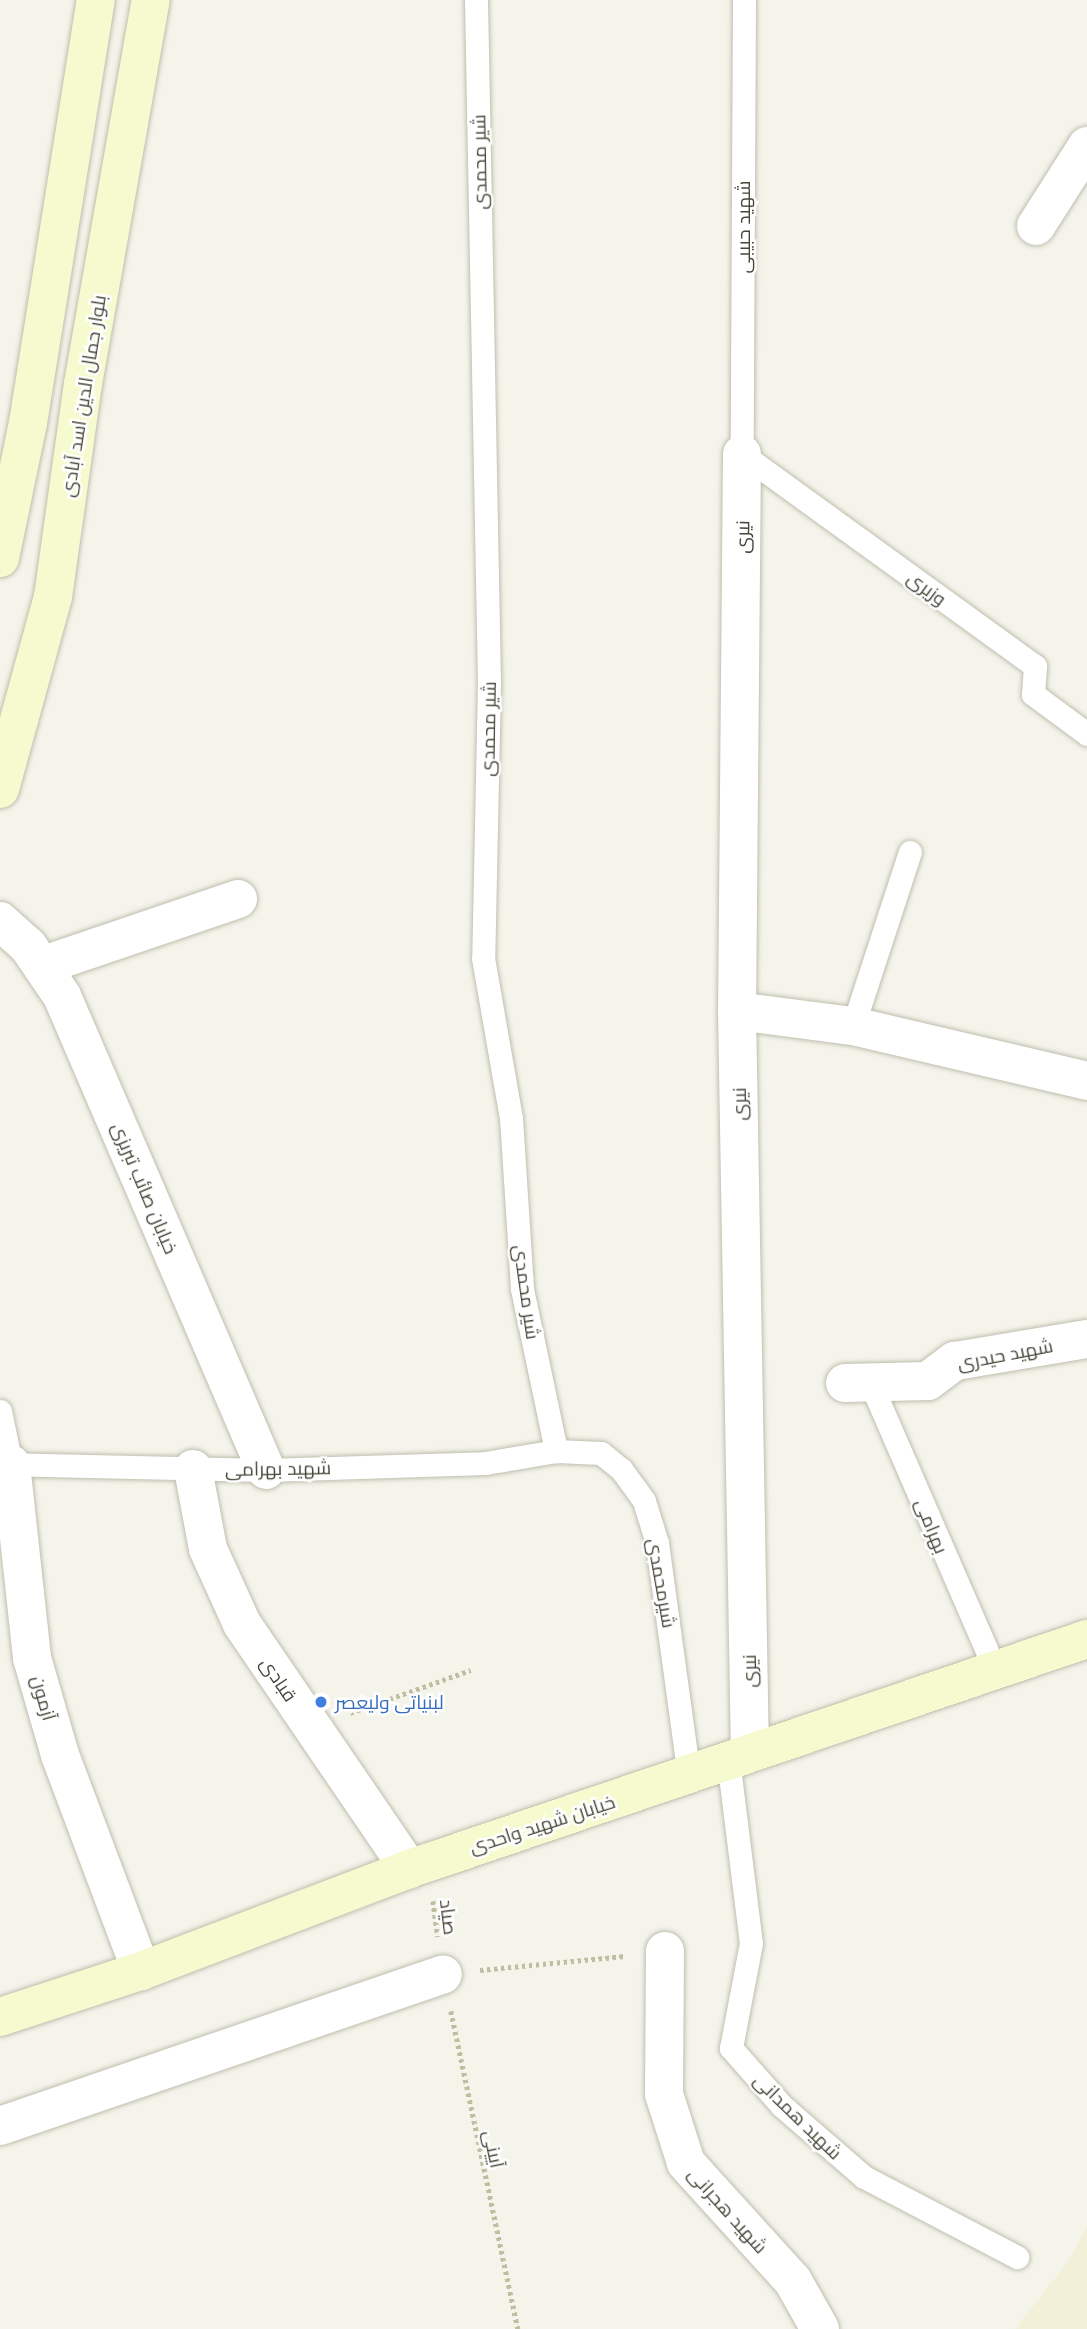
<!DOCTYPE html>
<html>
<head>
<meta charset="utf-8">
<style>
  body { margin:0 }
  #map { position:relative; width:1087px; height:2329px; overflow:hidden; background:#f4f4eb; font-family:"Golos Text",Cairo,sans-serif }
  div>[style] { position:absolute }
  .commercial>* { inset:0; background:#f3f0d9 }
  .path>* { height:4.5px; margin-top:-2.25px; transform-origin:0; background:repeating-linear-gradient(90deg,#bfbea1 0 3.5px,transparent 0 7px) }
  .roads { filter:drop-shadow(0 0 2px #bfbeae) drop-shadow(0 0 2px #bfbeae) }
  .lane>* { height:23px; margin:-11.5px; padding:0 11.5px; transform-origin:11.5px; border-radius:11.5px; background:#fff }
  .street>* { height:38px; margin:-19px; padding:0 19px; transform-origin:19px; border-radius:19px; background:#fff }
  .secondary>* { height:38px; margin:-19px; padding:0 19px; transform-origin:19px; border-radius:19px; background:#f6facf }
  .dots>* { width:19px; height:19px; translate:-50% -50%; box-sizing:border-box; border:4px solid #fff; border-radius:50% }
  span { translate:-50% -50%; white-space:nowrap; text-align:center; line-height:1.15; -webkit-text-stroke:5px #fff; paint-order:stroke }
  .street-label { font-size:19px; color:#474639 }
  .shop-label { font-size:19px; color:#366cbe }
  .left { translate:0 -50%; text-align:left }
</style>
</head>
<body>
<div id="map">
  <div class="commercial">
    <i style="clip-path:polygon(1087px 2226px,1087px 2329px,1015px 2329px,1070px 2259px)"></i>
  </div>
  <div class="path">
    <i style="left:350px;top:1713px;width:128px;rotate:-19.6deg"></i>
    <i style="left:433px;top:1901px;width:36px;rotate:82deg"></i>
    <i style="left:480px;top:1970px;width:146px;rotate:-5.5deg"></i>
    <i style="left:451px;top:2011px;width:325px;rotate:78.1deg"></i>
  </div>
  <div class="roads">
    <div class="lane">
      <i style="left:476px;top:0;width:683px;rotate:88.91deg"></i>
      <i style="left:489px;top:683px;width:275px;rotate:91.2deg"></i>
      <i style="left:483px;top:958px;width:162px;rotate:80.1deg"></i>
      <i style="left:511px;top:1118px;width:171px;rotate:86.3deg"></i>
      <i style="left:522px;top:1289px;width:166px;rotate:78.1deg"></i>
      <i style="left:744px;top:0;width:454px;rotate:90.3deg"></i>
      <i style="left:742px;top:454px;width:362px;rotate:35.9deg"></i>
      <i style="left:1035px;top:666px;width:28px;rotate:94deg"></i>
      <i style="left:1033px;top:694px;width:67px;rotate:36.5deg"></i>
      <i style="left:853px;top:1026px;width:183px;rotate:-71.9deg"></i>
      <i style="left:870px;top:1382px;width:314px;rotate:66.5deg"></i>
      <i style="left:0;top:1411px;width:54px;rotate:78.3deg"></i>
      <i style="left:1px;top:1464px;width:265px;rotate:1.3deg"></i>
      <i style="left:266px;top:1470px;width:219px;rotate:-1.8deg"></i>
      <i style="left:485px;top:1463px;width:72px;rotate:-9.6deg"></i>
      <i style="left:556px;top:1451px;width:45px;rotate:2.5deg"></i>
      <i style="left:601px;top:1453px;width:26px;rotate:39deg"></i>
      <i style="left:621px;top:1469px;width:39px;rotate:54deg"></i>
      <i style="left:644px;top:1501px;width:44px;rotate:72.8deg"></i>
      <i style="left:657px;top:1543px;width:235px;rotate:82.2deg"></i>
      <i style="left:728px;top:1759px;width:185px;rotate:82.9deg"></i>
      <i style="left:751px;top:1943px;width:107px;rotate:100.8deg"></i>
      <i style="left:731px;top:2048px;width:77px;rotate:48.7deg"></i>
      <i style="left:782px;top:2106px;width:108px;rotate:40.9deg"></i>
      <i style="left:864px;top:2177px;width:173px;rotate:27.6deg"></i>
    </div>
    <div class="street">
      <i style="left:1036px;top:226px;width:95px;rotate:-57.5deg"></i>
      <i style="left:742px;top:454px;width:557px;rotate:90.51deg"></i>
      <i style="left:737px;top:1011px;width:742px;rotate:89deg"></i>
      <i style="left:0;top:921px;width:38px;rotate:42deg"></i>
      <i style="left:28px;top:946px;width:60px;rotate:55.8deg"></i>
      <i style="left:62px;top:996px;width:516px;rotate:66.71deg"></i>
      <i style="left:44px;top:965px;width:205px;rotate:-18.8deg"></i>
      <i style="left:737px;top:1011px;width:117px;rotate:7.4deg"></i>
      <i style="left:853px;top:1026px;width:240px;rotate:13.2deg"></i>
      <i style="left:845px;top:1383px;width:83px;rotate:-1.4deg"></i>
      <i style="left:928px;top:1381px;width:34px;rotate:-37deg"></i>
      <i style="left:955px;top:1361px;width:134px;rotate:-9.5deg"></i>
      <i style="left:11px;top:1464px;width:195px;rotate:83.8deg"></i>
      <i style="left:32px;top:1658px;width:101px;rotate:73.9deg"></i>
      <i style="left:60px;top:1755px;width:231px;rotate:69.4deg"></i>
      <i style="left:193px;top:1469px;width:81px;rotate:79.4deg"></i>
      <i style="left:208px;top:1549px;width:82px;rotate:65.6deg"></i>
      <i style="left:242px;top:1624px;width:297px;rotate:55.7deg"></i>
      <i style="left:665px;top:1951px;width:143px;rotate:90.4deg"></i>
      <i style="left:664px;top:2094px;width:72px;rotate:72.3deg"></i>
      <i style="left:686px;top:2163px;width:159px;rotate:47.8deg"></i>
      <i style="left:793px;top:2281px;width:55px;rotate:60.6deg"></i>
      <i style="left:0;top:2126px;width:468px;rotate:-18.9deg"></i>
    </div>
    <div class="secondary">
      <i style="left:0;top:558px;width:138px;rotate:-78.3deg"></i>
      <i style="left:28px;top:423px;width:428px;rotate:-80.9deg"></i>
      <i style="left:0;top:789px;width:199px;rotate:-74.6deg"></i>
      <i style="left:53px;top:597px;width:215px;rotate:-82deg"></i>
      <i style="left:83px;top:384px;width:390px;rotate:-80deg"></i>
      <i style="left:0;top:2017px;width:148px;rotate:-18.1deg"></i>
      <i style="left:141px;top:1971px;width:287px;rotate:-20.8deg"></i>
      <i style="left:409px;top:1869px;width:716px;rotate:-18.74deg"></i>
    </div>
  </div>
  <div class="dots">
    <i style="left:321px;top:1702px;background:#3f7fe0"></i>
  </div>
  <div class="street-label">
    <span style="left:479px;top:162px;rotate:-91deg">شیر محمدی</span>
    <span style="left:743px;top:227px;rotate:-90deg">شهید حبیبی</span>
    <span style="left:83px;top:396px;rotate:-81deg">بلوار جمال الدین اسد آبادی</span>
    <span style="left:742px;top:537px;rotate:-89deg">نیری</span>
    <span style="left:927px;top:588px;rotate:36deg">وزیری</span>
    <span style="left:488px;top:729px;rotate:-89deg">شیر محمدی</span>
    <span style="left:739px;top:1104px;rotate:-91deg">نیری</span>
    <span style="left:145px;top:1188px;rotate:67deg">خیابان صائب تبریزی</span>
    <span style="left:527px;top:1292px;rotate:82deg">شیر محمدی</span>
    <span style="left:1005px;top:1354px;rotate:-11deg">شهید حیدری</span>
    <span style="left:278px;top:1468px;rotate:-1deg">شهید بهرامی</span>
    <span style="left:932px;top:1526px;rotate:68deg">بهرامی</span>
    <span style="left:662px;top:1583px;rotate:80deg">شیرمحمدی</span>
    <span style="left:749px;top:1671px;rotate:-91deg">نیری</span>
    <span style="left:279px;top:1679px;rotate:56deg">قبادی</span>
    <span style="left:44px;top:1698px;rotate:74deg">آزمون</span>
    <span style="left:542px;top:1824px;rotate:-18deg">خیابان شهید واحدی</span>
    <span style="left:449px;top:1917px;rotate:83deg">صیاد</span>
    <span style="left:798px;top:2116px;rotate:44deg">شهید همدانی</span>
    <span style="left:494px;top:2149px;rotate:78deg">آیینی</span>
    <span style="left:728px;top:2210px;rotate:48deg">شهید هجرانی</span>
  </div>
  <div class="shop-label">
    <span class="left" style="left:335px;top:1702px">لبنیاتی ولیعصر</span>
  </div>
</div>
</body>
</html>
